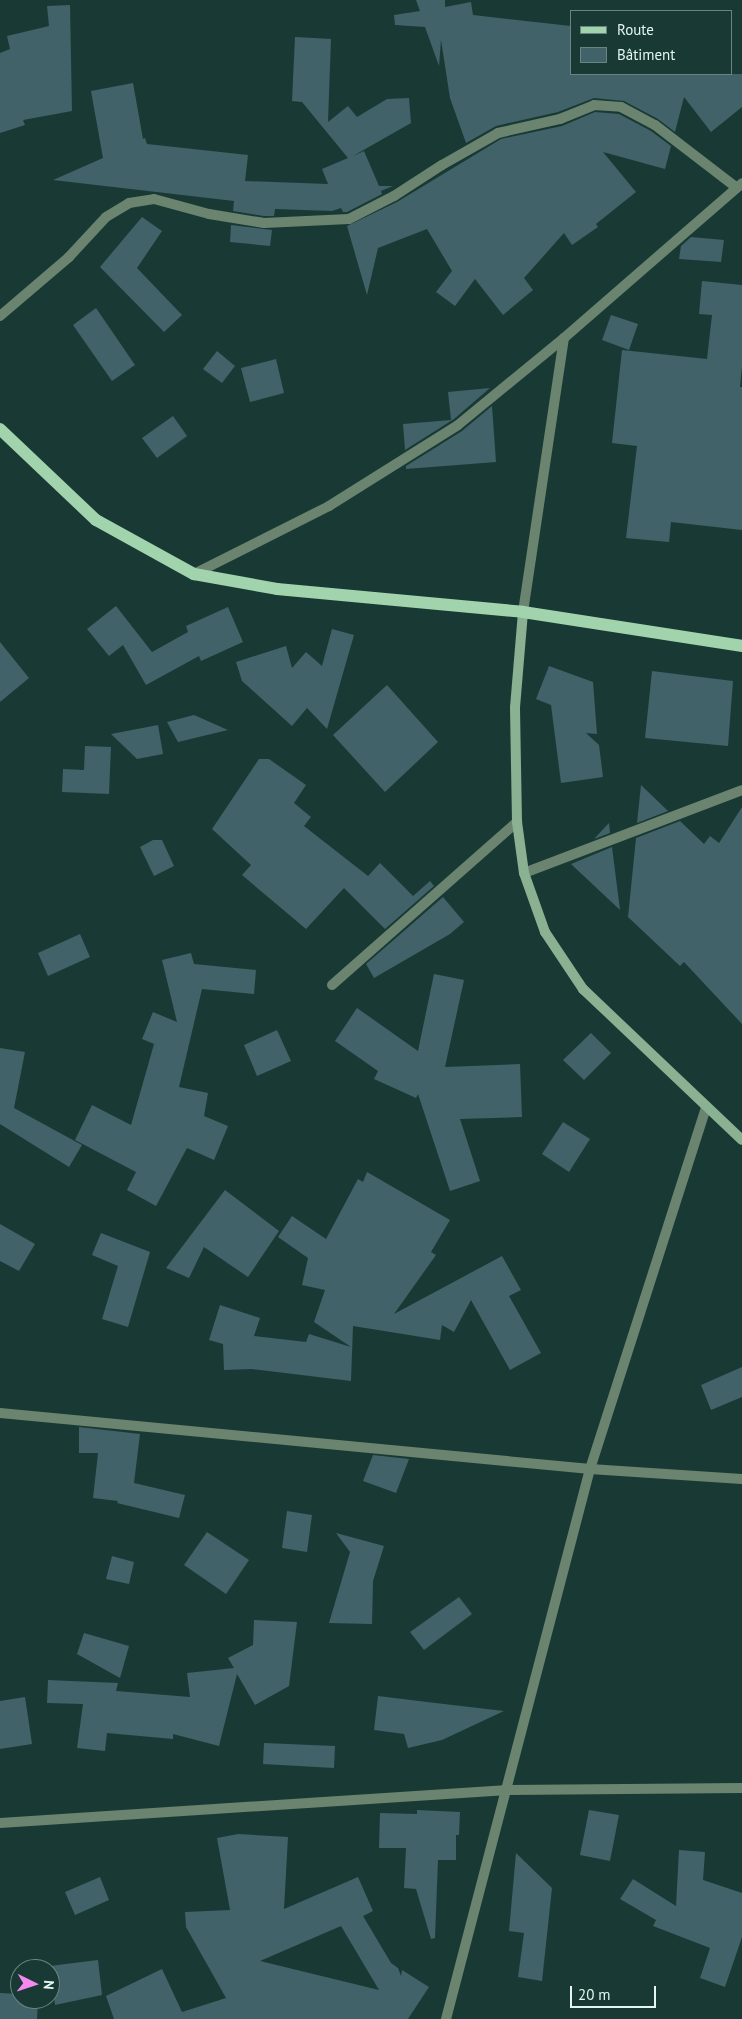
<!DOCTYPE html>
<html>
<head>
<meta charset="utf-8">
<style>
  body { margin:0 }
  #map { position:relative; width:742px; height:2019px; overflow:hidden; background:#193a34; font-family:"PT Sans",sans-serif }
  div>[style] { position:absolute }
  .building>* { inset:0; background:#406268 }
  .street>* { height:10px; margin:-5px; padding:0 5px; transform-origin:5px; border-radius:5px; background:#6b8470 }
  .secondary>* { height:10px; margin:-5px; padding:0 5px; transform-origin:5px; border-radius:5px; background:#89b192 }
  .primary>* { height:12px; margin:-6px; padding:0 6px; transform-origin:6px; border-radius:6px; background:#a1d4ac }
  span { translate:-50% -50%; white-space:nowrap; text-align:center; line-height:1.15; -webkit-text-stroke:5px #193a34; paint-order:stroke }
  .legend { position:absolute; left:570px; top:10px; width:162px; height:65px; box-sizing:border-box; background:#193a34; border:1px solid #6a8580; margin:0; padding:6px 9px; list-style:none; font-size:15px; color:#e3f6f1 }
  .legend li { display:flex; align-items:center; gap:10px; height:25px }
  .legend b { width:25px; border:1px solid #6a8580 }
  .north { position:absolute; left:10px; top:1959px; width:50px; height:50px; box-sizing:border-box; background:#193a34; border:1px solid #6a8580; border-radius:50%; rotate:94deg; font-size:14px; font-weight:700; line-height:20px; text-align:center; color:#e3f6f1 }
  .north::after { content:''; display:block; margin:auto; width:18px; height:22px; background:#f589ef; clip-path:polygon(50% 0,100% 100%,50% 72%,0 100%) }
  .scale { position:absolute; left:570px; top:1986px; width:86px; height:22px; box-sizing:border-box; border:2px solid #e3f6f1; border-top:0; padding-left:6px; font-size:15px; line-height:18px; white-space:nowrap; color:#e3f6f1; -webkit-text-stroke:4px #193a34; paint-order:stroke }
</style>
</head>
<body>
<div id="map">
  <div class="building">
    <i style="clip-path:polygon(416px 0,445px 0,445px 7px,471px 2px,473px 15px,571px 26px,571px 74px,742px 74px,742px 107px,711px 132px,684px 97px,675px 132px,658px 119px,624px 101px,594px 98px,558px 112px,496px 126px,466px 143px,450px 98px,441px 40px,439px 66px,425px 27px,395px 25px,394px 15px,420px 11px)"></i>
    <i style="clip-path:polygon(70px 5px,72px 111px,23px 120px,25px 125px,0 133px,0 53px,10px 49px,7px 36px,49px 26px,47px 6px)"></i>
    <i style="clip-path:polygon(295px 37px,331px 39px,328px 122px,348px 106px,357px 117px,387px 99px,409px 98px,411px 123px,353px 156px,364px 151px,379px 186px,393px 186px,381px 191px,382px 194px,347px 212px,343px 212px,341px 208px,332px 211px,275px 209px,274px 216px,264px 216px,233px 211px,234px 201px,53px 180px,103px 158px,91px 91px,133px 83px,143px 139px,145px 138px,147px 144px,248px 155px,245px 181px,328px 184px,322px 169px,348px 158px,302px 102px,292px 101px)"></i>
    <i style="clip-path:polygon(595px 112px,619px 114px,651px 131px,671px 146px,665px 169px,603px 152px,636px 192px,596px 224px,598px 227px,572px 245px,564px 233px,524px 278px,533px 290px,503px 315px,475px 279px,455px 306px,436px 292px,452px 271px,427px 229px,378px 248px,367px 295px,347px 226px,397px 202px,501px 139px,562px 126px)"></i>
    <i style="clip-path:polygon(142px 217px,162px 231px,137px 268px,182px 315px,164px 332px,100px 267px)"></i>
    <i style="clip-path:polygon(231px 225px,272px 230px,270px 246px,230px 242px)"></i>
    <i style="clip-path:polygon(691px 237px,724px 240px,721px 262px,679px 259px,681px 246px)"></i>
    <i style="clip-path:polygon(702px 281px,742px 285px,742px 366px,740px 387px,742px 387px,742px 530px,671px 522px,669px 542px,626px 538px,637px 446px,612px 443px,622px 350px,707px 359px,712px 315px,699px 314px)"></i>
    <i style="clip-path:polygon(96px 308px,135px 365px,112px 381px,73px 325px)"></i>
    <i style="clip-path:polygon(611px 315px,638px 324px,629px 350px,602px 340px)"></i>
    <i style="clip-path:polygon(217px 351px,235px 366px,222px 383px,203px 369px)"></i>
    <i style="clip-path:polygon(276px 359px,284px 393px,250px 402px,241px 368px)"></i>
    <i style="clip-path:polygon(490px 388px,454px 419px,405px 450px,403px 424px,451px 420px,448px 392px)"></i>
    <i style="clip-path:polygon(492px 406px,496px 462px,406px 469px,406px 466px,462px 431px)"></i>
    <i style="clip-path:polygon(173px 416px,187px 436px,157px 458px,142px 438px)"></i>
    <i style="clip-path:polygon(116px 606px,152px 652px,188px 632px,186px 626px,228px 607px,243px 642px,201px 661px,199px 656px,146px 685px,123px 645px,109px 656px,87px 629px)"></i>
    <i style="clip-path:polygon(332px 629px,354px 635px,327px 729px,307px 708px,292px 726px,242px 681px,236px 662px,286px 646px,292px 668px,306px 652px,322px 666px)"></i>
    <i style="clip-path:polygon(0 642px,29px 678px,0 702px)"></i>
    <i style="clip-path:polygon(549px 666px,593px 682px,597px 734px,586px 733px,599px 745px,603px 777px,561px 783px,551px 705px,536px 699px)"></i>
    <i style="clip-path:polygon(652px 671px,733px 681px,728px 746px,645px 738px)"></i>
    <i style="clip-path:polygon(387px 685px,438px 742px,385px 792px,333px 735px)"></i>
    <i style="clip-path:polygon(194px 715px,228px 730px,178px 742px,167px 722px)"></i>
    <i style="clip-path:polygon(158px 725px,163px 754px,137px 759px,111px 734px)"></i>
    <i style="clip-path:polygon(85px 746px,111px 747px,109px 794px,62px 792px,63px 769px,84px 770px)"></i>
    <i style="clip-path:polygon(259px 759px,269px 759px,306px 785px,294px 803px,311px 817px,304px 826px,368px 876px,380px 863px,413px 896px,430px 881px,434px 886px,385px 929px,344px 888px,306px 929px,242px 875px,251px 865px,212px 829px)"></i>
    <i style="clip-path:polygon(641px 785px,668px 811px,637px 823px)"></i>
    <i style="clip-path:polygon(742px 807px,742px 1024px,684px 962px,680px 966px,628px 917px,636px 838px,680px 821px,704px 844px,710px 836px,719px 843px)"></i>
    <i style="clip-path:polygon(609px 823px,610px 833px,594px 839px)"></i>
    <i style="clip-path:polygon(153px 840px,162px 840px,174px 866px,154px 876px,140px 847px)"></i>
    <i style="clip-path:polygon(612px 847px,620px 910px,571px 864px)"></i>
    <i style="clip-path:polygon(443px 897px,464px 922px,450px 934px,374px 978px,366px 964px)"></i>
    <i style="clip-path:polygon(80px 934px,90px 957px,48px 976px,38px 953px)"></i>
    <i style="clip-path:polygon(191px 953px,194px 964px,256px 970px,254px 994px,202px 989px,179px 1087px,208px 1093px,204px 1116px,228px 1126px,214px 1160px,187px 1148px,156px 1206px,127px 1190px,136px 1172px,75px 1140px,92px 1105px,131px 1125px,154px 1044px,142px 1039px,153px 1012px,177px 1022px,162px 960px)"></i>
    <i style="clip-path:polygon(434px 974px,464px 980px,445px 1067px,520px 1064px,522px 1117px,460px 1119px,480px 1181px,450px 1191px,418px 1094px,416px 1098px,374px 1079px,378px 1071px,335px 1041px,357px 1008px,418px 1051px)"></i>
    <i style="clip-path:polygon(277px 1030px,291px 1061px,257px 1076px,244px 1045px)"></i>
    <i style="clip-path:polygon(591px 1033px,611px 1053px,584px 1080px,563px 1060px)"></i>
    <i style="clip-path:polygon(0 1048px,25px 1052px,14px 1108px,82px 1145px,69px 1167px,0 1124px)"></i>
    <i style="clip-path:polygon(563px 1122px,590px 1139px,569px 1172px,542px 1154px)"></i>
    <i style="clip-path:polygon(367px 1172px,450px 1220px,431px 1252px,436px 1255px,394px 1314px,502px 1256px,521px 1290px,509px 1296px,541px 1353px,510px 1370px,471px 1300px,454px 1332px,442px 1325px,440px 1340px,353px 1326px,351px 1381px,251px 1369px,224px 1370px,223px 1344px,209px 1340px,220px 1305px,260px 1318px,254px 1336px,306px 1342px,309px 1334px,351px 1347px,314px 1322px,325px 1290px,302px 1285px,308px 1258px,278px 1237px,292px 1216px,326px 1239px,358px 1179px,363px 1182px)"></i>
    <i style="clip-path:polygon(225px 1190px,279px 1231px,248px 1277px,204px 1247px,189px 1278px,166px 1268px)"></i>
    <i style="clip-path:polygon(0 1224px,35px 1244px,19px 1271px,0 1261px)"></i>
    <i style="clip-path:polygon(101px 1233px,150px 1252px,128px 1327px,102px 1319px,118px 1266px,92px 1255px)"></i>
    <i style="clip-path:polygon(742px 1367px,742px 1397px,711px 1410px,701px 1385px)"></i>
    <i style="clip-path:polygon(79px 1427px,140px 1434px,134px 1483px,185px 1495px,179px 1518px,117px 1503px,118px 1501px,93px 1498px,98px 1453px,79px 1453px)"></i>
    <i style="clip-path:polygon(373px 1455px,409px 1459px,396px 1493px,363px 1481px)"></i>
    <i style="clip-path:polygon(287px 1511px,312px 1515px,307px 1552px,282px 1548px)"></i>
    <i style="clip-path:polygon(207px 1532px,249px 1560px,226px 1594px,184px 1565px)"></i>
    <i style="clip-path:polygon(336px 1533px,384px 1546px,373px 1581px,372px 1624px,329px 1623px,350px 1552px)"></i>
    <i style="clip-path:polygon(112px 1556px,134px 1562px,129px 1584px,106px 1579px)"></i>
    <i style="clip-path:polygon(459px 1597px,472px 1614px,424px 1650px,410px 1632px)"></i>
    <i style="clip-path:polygon(254px 1620px,297px 1622px,289px 1686px,255px 1705px,237px 1674px,219px 1746px,173px 1734px,173px 1739px,107px 1733px,105px 1751px,77px 1748px,83px 1704px,47px 1703px,48px 1680px,118px 1683px,116px 1691px,190px 1697px,187px 1673px,234px 1668px,228px 1658px,253px 1645px)"></i>
    <i style="clip-path:polygon(84px 1633px,129px 1646px,120px 1678px,77px 1654px)"></i>
    <i style="clip-path:polygon(378px 1696px,427px 1702px,504px 1711px,442px 1740px,408px 1748px,404px 1734px,374px 1730px)"></i>
    <i style="clip-path:polygon(25px 1697px,32px 1744px,0 1749px,0 1701px)"></i>
    <i style="clip-path:polygon(264px 1743px,335px 1746px,334px 1768px,263px 1764px)"></i>
    <i style="clip-path:polygon(417px 1810px,460px 1812px,459px 1835px,456px 1835px,456px 1860px,438px 1860px,435px 1938px,431px 1939px,416px 1889px,404px 1888px,406px 1848px,379px 1848px,380px 1813px,417px 1814px)"></i>
    <i style="clip-path:polygon(589px 1810px,619px 1815px,610px 1861px,580px 1855px)"></i>
    <i style="clip-path:polygon(evenodd,238px 1834px,288px 1837px,284px 1909px,358px 1877px,373px 1911px,363px 1916px,391px 1963px,398px 1968px,401px 1976px,402px 1970px,429px 1987px,408px 2019px,114px 2019px,106px 1996px,162px 1969px,182px 2012px,226px 1998px,186px 1927px,185px 1912px,230px 1910px,217px 1838px,238px 1834px,341px 1926px,379px 1990px,260px 1961px,341px 1926px)"></i>
    <i style="clip-path:polygon(679px 1850px,705px 1852px,703px 1880px,742px 1893px,742px 1937px,725px 1987px,700px 1978px,710px 1948px,653px 1926px,656px 1920px,620px 1899px,633px 1879px,676px 1906px)"></i>
    <i style="clip-path:polygon(516px 1853px,552px 1888px,542px 1981px,518px 1977px,524px 1933px,509px 1931px)"></i>
    <i style="clip-path:polygon(100px 1877px,109px 1900px,75px 1915px,65px 1892px)"></i>
    <i style="clip-path:polygon(98px 1960px,102px 1995px,55px 2005px,50px 1966px)"></i>
    <i style="clip-path:polygon(0 1993px,20px 1994px,20px 1999px,38px 1999px,37px 2019px,0 2019px)"></i>
  </div>
  <div class="street">
    <i style="left:0;top:316px;width:91px;rotate:-40.5deg"></i>
    <i style="left:69px;top:257px;width:54px;rotate:-47.2deg"></i>
    <i style="left:106px;top:217px;width:27px;rotate:-31deg"></i>
    <i style="left:129px;top:203px;width:25px;rotate:-9deg"></i>
    <i style="left:154px;top:199px;width:57px;rotate:15.3deg"></i>
    <i style="left:209px;top:214px;width:56px;rotate:9.3deg"></i>
    <i style="left:264px;top:223px;width:85px;rotate:-2.7deg"></i>
    <i style="left:349px;top:219px;width:51px;rotate:-27.1deg"></i>
    <i style="left:394px;top:196px;width:57px;rotate:-32.9deg"></i>
    <i style="left:442px;top:165px;width:64px;rotate:-29.7deg"></i>
    <i style="left:498px;top:133px;width:64px;rotate:-12.7deg"></i>
    <i style="left:560px;top:119px;width:37px;rotate:-22deg"></i>
    <i style="left:594px;top:105px;width:27px;rotate:4deg"></i>
    <i style="left:621px;top:107px;width:38px;rotate:28deg"></i>
    <i style="left:655px;top:125px;width:103px;rotate:37.5deg"></i>
    <i style="left:194px;top:574px;width:151px;rotate:-26.7deg"></i>
    <i style="left:329px;top:506px;width:152px;rotate:-32.1deg"></i>
    <i style="left:458px;top:425px;width:137px;rotate:-39.4deg"></i>
    <i style="left:564px;top:338px;width:236px;rotate:-41deg"></i>
    <i style="left:523px;top:612px;width:277px;rotate:-81.5deg"></i>
    <i style="left:524px;top:873px;width:233px;rotate:-20.8deg"></i>
    <i style="left:332px;top:985px;width:247px;rotate:-41.4deg"></i>
    <i style="left:0;top:1413px;width:593px;rotate:5.42deg"></i>
    <i style="left:590px;top:1469px;width:152px;rotate:3.8deg"></i>
    <i style="left:0;top:1823px;width:509px;rotate:-3.72deg"></i>
    <i style="left:508px;top:1790px;width:234px;rotate:-0.5deg"></i>
    <i style="left:446px;top:2019px;width:569px;rotate:-75.33deg"></i>
    <i style="left:590px;top:1469px;width:379px;rotate:-72.2deg"></i>
  </div>
  <div class="secondary">
    <i style="left:523px;top:612px;width:96px;rotate:94.8deg"></i>
    <i style="left:515px;top:708px;width:114px;rotate:89deg"></i>
    <i style="left:517px;top:822px;width:51px;rotate:82.2deg"></i>
    <i style="left:524px;top:873px;width:63px;rotate:70.4deg"></i>
    <i style="left:545px;top:932px;width:69px;rotate:56.3deg"></i>
    <i style="left:583px;top:989px;width:219px;rotate:43.5deg"></i>
  </div>
  <div class="primary">
    <i style="left:0;top:429px;width:132px;rotate:43.5deg"></i>
    <i style="left:96px;top:520px;width:112px;rotate:28.9deg"></i>
    <i style="left:194px;top:574px;width:84px;rotate:10.2deg"></i>
    <i style="left:277px;top:589px;width:247px;rotate:5.3deg"></i>
    <i style="left:523px;top:612px;width:222px;rotate:8.8deg"></i>
  </div>
  <ul class="legend">
  <li><b style="height:6px;background:#a1d4ac"></b>Route</li>
  <li><b style="height:14px;background:#406268"></b>Bâtiment</li>
  </ul>
  <div class="north">N</div>
  <div class="scale">20 m</div>
</div>
</body>
</html>
